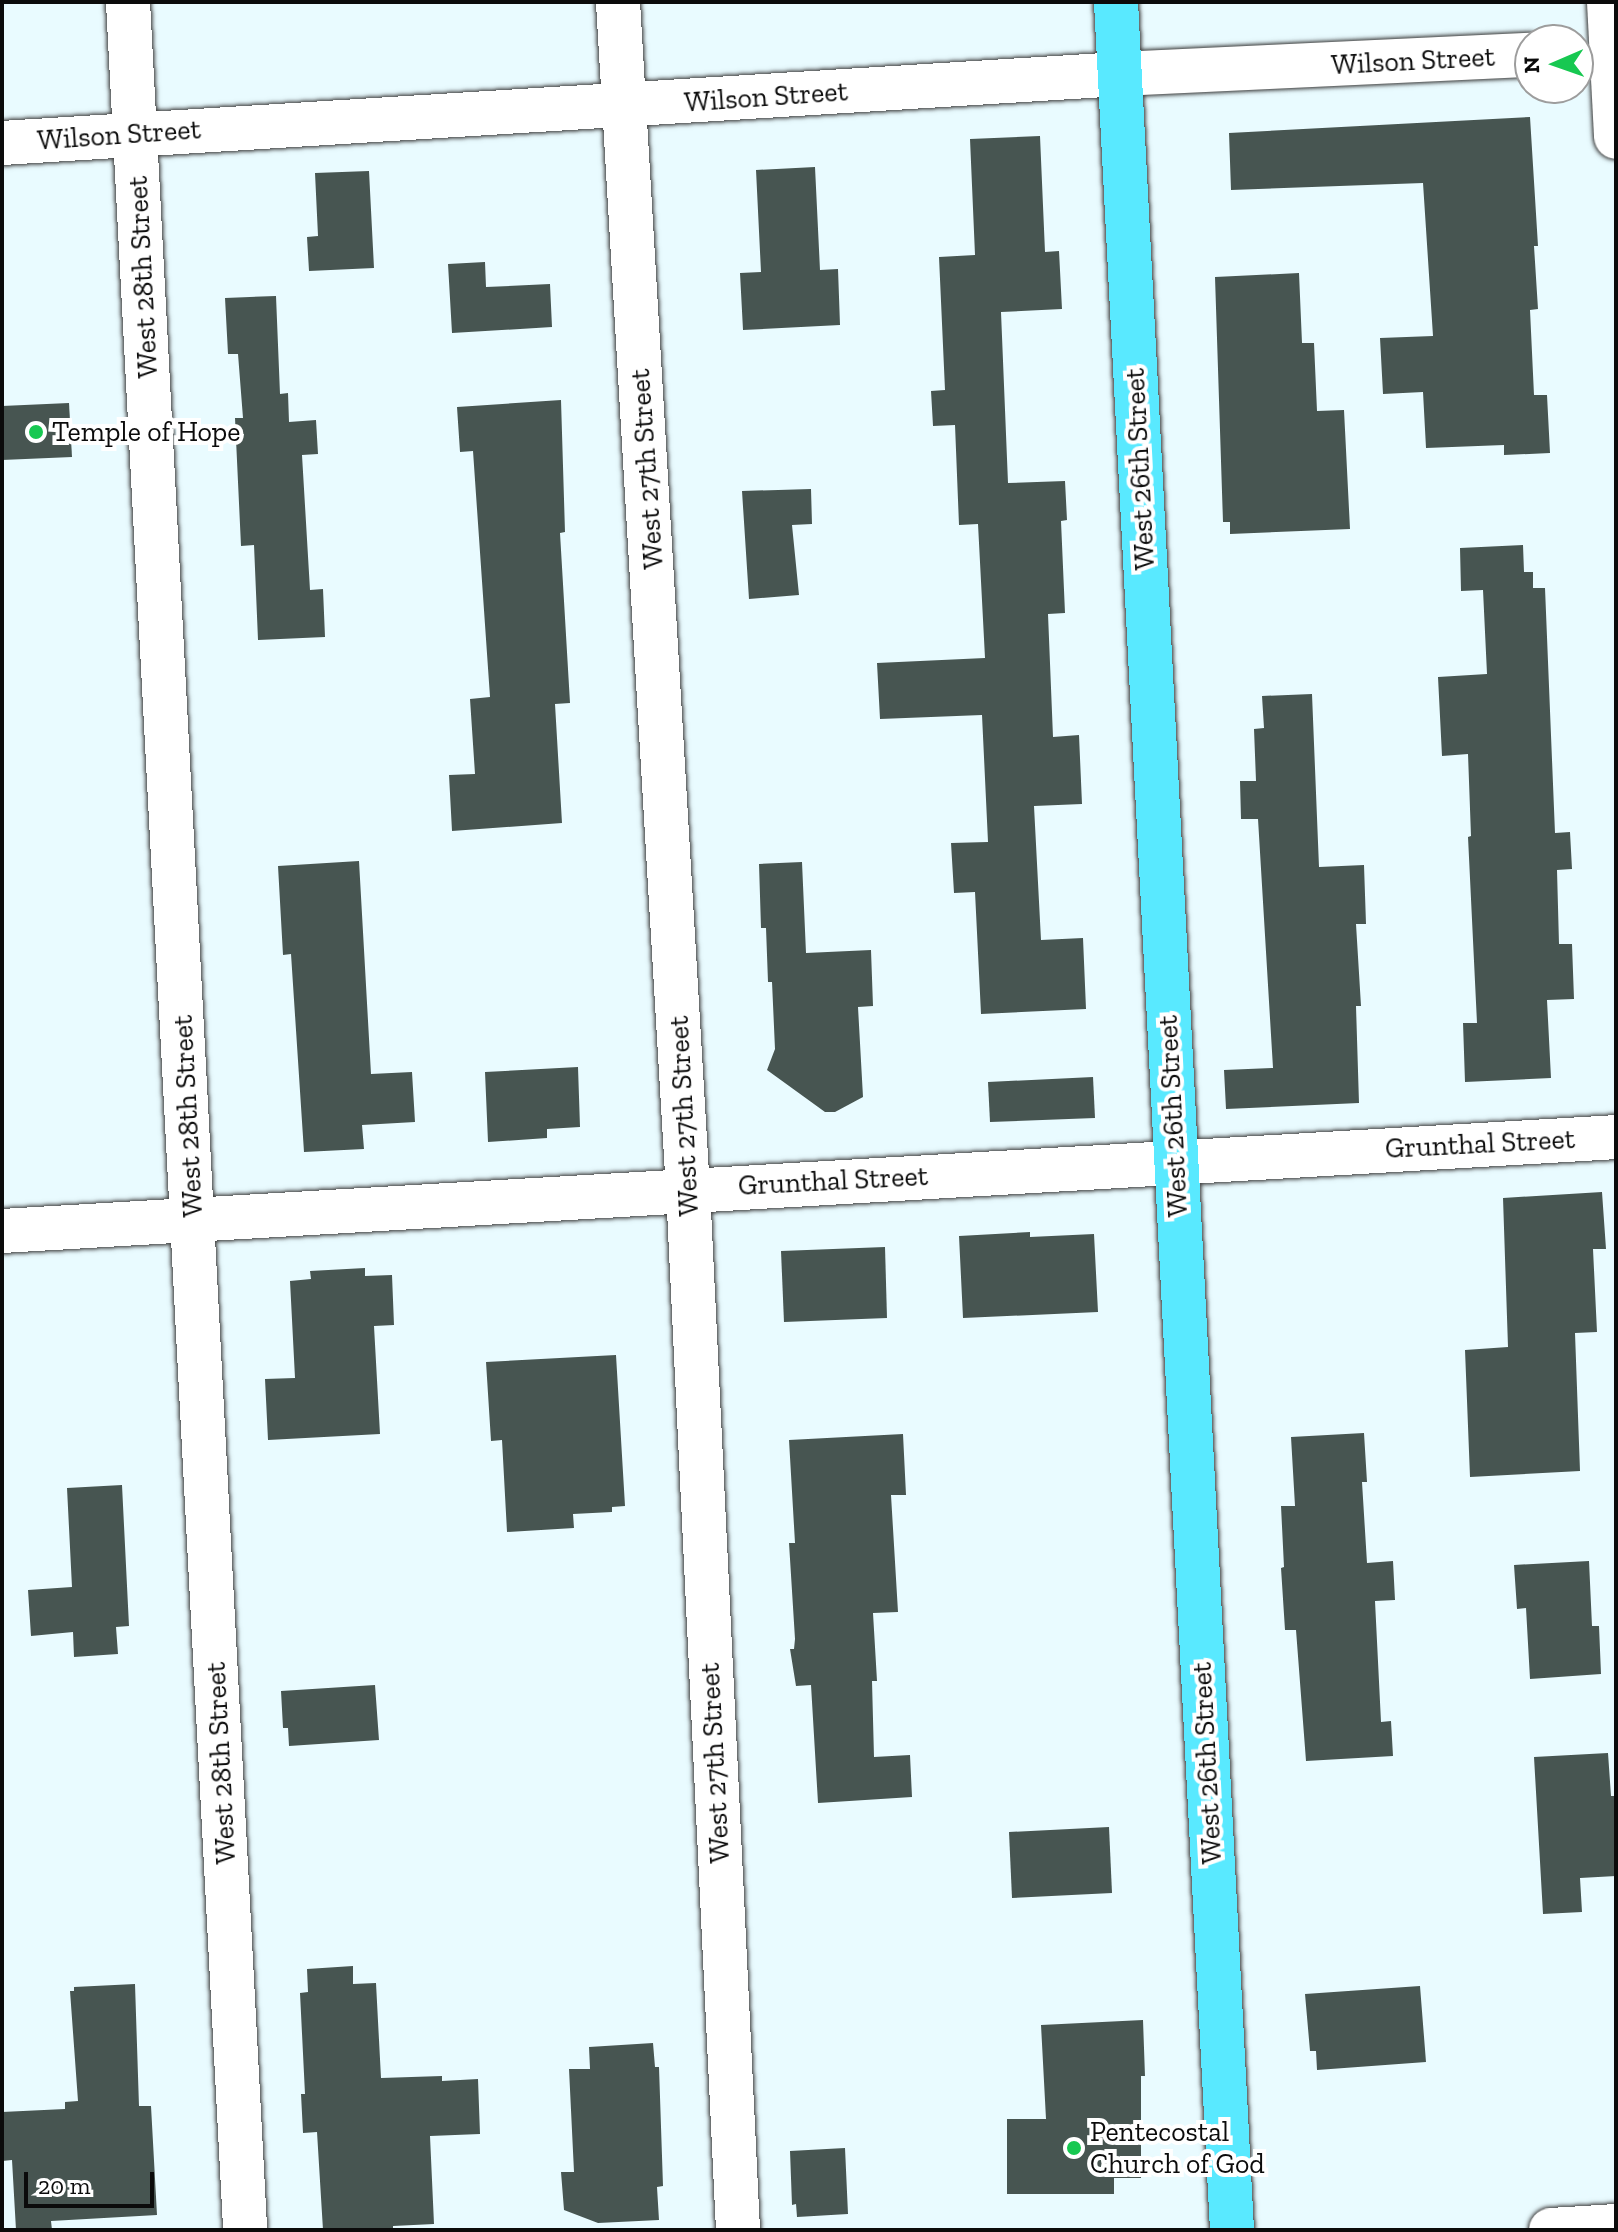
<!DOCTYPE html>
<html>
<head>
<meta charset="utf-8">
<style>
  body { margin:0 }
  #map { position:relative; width:1618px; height:2232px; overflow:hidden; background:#e9fbff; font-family:"Zilla Slab",serif }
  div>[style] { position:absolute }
  .building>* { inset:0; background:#475551 }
  .roads { filter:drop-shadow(0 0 2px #3e3e3e) drop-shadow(0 0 2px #3e3e3e) }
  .minor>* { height:44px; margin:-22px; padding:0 22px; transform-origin:22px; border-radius:22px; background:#fff }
  .major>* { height:44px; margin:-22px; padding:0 22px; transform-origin:22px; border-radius:22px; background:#59e9ff }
  .dots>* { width:22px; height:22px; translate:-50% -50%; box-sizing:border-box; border:4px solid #fff; border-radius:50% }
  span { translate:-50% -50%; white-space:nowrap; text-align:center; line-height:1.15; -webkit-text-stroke:8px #fff; paint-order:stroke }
  .street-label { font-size:28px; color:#0b0b0b }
  .poi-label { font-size:28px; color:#0b0b0b }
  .left { translate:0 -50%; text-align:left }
  .frame { position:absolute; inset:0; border:4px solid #0b0b0b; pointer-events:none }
  .north { position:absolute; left:1514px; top:24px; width:80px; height:80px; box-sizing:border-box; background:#fff; border:2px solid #9d9d9d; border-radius:50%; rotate:268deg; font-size:22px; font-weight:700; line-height:32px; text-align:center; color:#0b0b0b }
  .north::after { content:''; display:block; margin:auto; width:28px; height:36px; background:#17c851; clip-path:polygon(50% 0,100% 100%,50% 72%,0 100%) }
  .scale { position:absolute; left:24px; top:2172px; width:130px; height:36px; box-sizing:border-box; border:4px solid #0b0b0b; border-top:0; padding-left:10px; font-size:24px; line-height:28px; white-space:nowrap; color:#0b0b0b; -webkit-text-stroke:6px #fff; paint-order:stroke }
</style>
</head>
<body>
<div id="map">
  <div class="building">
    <i style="clip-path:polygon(1530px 117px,1538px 246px,1534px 246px,1538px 309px,1530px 310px,1534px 395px,1547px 395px,1550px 453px,1504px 455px,1504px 445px,1426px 448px,1423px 392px,1383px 394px,1380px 338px,1433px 336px,1423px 183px,1231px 190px,1229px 133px)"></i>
    <i style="clip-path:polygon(1040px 136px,1045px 252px,1059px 251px,1062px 309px,1001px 312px,1008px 483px,1065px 481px,1067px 520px,1061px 521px,1065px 613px,1048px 614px,1053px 737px,1079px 735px,1082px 804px,1034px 806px,1041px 940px,1083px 938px,1086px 1009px,981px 1014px,975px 892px,954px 893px,951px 843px,988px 842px,982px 715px,880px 719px,877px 663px,985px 658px,978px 524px,959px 525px,955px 425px,933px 426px,931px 391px,945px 390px,939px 257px,975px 255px,970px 139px)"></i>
    <i style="clip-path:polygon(815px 167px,820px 270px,838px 269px,840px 325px,743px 330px,740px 273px,761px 272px,756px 170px)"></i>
    <i style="clip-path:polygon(369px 171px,374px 268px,309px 271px,307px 237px,318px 236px,315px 173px)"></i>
    <i style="clip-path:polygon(485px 262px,486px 287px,550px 284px,552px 327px,452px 333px,448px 264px)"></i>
    <i style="clip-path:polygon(1299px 273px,1302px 343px,1314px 343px,1317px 411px,1344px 410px,1350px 529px,1230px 534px,1230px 522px,1223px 522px,1215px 277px)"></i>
    <i style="clip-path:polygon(276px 296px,280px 394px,288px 393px,289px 422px,316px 420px,318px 454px,302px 455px,310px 590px,323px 589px,325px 637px,258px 640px,254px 545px,241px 546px,235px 418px,243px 418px,238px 354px,228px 354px,225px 298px)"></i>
    <i style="clip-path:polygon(561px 400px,565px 532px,560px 533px,570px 703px,555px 704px,562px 823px,452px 831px,449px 775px,475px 774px,470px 699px,490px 697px,473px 451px,460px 452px,457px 407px)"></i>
    <i style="clip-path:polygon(69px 403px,72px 457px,2px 460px,2px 406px)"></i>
    <i style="clip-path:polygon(811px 489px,812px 524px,792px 525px,799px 595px,749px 599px,742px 491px)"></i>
    <i style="clip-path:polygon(1523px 545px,1524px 572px,1533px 572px,1533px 588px,1545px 588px,1555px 833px,1570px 832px,1572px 869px,1557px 870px,1559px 944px,1572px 944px,1574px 999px,1547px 1000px,1551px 1078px,1465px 1082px,1463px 1023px,1477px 1023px,1468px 837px,1471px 836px,1468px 754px,1442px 756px,1438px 677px,1487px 674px,1483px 590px,1461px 591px,1460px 548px)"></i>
    <i style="clip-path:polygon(1312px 694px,1319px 867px,1364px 865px,1366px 924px,1356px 924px,1361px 1006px,1356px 1006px,1359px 1103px,1226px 1109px,1224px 1070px,1273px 1068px,1258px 819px,1241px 819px,1240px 781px,1256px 781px,1254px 729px,1264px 728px,1262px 696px)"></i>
    <i style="clip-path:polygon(359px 861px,371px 1074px,412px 1072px,415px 1122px,362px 1125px,364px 1149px,304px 1152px,291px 954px,283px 955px,278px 866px)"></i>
    <i style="clip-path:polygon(802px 862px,806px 953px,871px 950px,873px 1006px,858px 1007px,863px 1097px,835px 1112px,825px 1112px,767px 1070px,775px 1049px,772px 982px,768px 982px,766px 928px,761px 928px,759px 864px)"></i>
    <i style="clip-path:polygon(578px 1067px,580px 1127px,547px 1129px,547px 1138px,488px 1142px,485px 1072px)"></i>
    <i style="clip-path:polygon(1093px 1077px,1095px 1118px,990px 1122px,988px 1082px)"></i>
    <i style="clip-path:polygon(1602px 1192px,1606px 1249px,1593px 1249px,1597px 1332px,1575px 1333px,1580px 1471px,1470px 1477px,1465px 1350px,1508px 1347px,1503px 1198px)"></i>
    <i style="clip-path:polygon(1030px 1232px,1030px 1237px,1094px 1234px,1098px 1312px,963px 1318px,959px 1236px)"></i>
    <i style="clip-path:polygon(885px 1247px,887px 1318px,784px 1322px,781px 1251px)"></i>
    <i style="clip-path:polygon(365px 1268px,365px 1276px,392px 1275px,394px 1325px,374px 1326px,380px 1434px,268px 1440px,265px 1379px,295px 1378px,290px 1281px,311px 1279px,310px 1271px)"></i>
    <i style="clip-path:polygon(616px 1355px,625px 1506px,612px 1507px,612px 1512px,573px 1514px,574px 1528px,507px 1532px,502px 1440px,491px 1441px,486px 1362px)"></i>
    <i style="clip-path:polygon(1364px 1433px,1367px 1482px,1362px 1482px,1367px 1563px,1393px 1561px,1395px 1600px,1375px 1601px,1381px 1722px,1391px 1721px,1393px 1756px,1306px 1761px,1296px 1630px,1285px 1630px,1281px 1568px,1284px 1567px,1281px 1506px,1295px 1506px,1291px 1437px)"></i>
    <i style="clip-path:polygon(903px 1434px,906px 1495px,891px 1495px,898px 1612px,873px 1613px,877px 1681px,872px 1681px,874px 1757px,910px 1755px,912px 1797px,818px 1803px,811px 1685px,796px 1686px,790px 1649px,794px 1649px,795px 1639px,789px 1543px,795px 1543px,789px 1440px)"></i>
    <i style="clip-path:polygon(122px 1485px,129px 1626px,116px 1627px,118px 1654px,74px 1657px,73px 1632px,31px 1636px,28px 1590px,72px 1587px,67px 1488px)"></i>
    <i style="clip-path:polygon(1589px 1561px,1592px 1626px,1599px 1626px,1601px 1674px,1530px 1679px,1526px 1608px,1517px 1609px,1514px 1565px)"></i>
    <i style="clip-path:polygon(375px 1685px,379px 1740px,289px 1746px,288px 1728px,283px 1728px,281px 1691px)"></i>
    <i style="clip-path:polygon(1608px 1753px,1611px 1796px,1616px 1796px,1616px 1876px,1580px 1878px,1582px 1912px,1543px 1914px,1534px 1757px)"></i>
    <i style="clip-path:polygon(1109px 1827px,1112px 1893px,1012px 1898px,1009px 1832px)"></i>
    <i style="clip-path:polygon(353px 1966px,353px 1984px,376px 1983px,381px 2078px,442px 2076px,442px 2081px,478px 2079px,480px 2134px,430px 2136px,434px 2224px,393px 2226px,393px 2230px,323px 2230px,317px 2132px,303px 2133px,301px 2094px,305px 2094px,300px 1993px,308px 1992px,307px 1969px)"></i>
    <i style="clip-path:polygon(135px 1984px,139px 2106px,151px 2106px,157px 2215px,51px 2221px,52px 2230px,16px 2230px,12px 2160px,2px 2161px,2px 2112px,65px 2109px,65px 2102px,78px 2101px,70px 1991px,74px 1991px,74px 1987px)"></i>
    <i style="clip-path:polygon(1420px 1986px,1426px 2062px,1317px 2070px,1316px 2051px,1310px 2051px,1305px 1994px)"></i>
    <i style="clip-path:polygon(1143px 2020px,1145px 2076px,1141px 2076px,1141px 2178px,1114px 2178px,1114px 2194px,1007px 2194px,1007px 2119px,1046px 2119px,1041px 2025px)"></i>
    <i style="clip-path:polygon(653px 2043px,655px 2067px,659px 2067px,663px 2186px,657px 2187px,659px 2220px,598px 2223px,564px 2210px,561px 2172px,574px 2172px,569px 2069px,590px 2069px,589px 2047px)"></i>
    <i style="clip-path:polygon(845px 2148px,848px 2214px,797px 2217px,796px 2204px,792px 2205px,790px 2151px)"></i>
  </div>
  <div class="roads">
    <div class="minor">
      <i style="left:128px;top:2px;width:2231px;rotate:86.99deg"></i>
      <i style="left:618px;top:2px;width:1189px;rotate:86.63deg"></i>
      <i style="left:688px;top:1189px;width:1042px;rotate:87.25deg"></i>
      <i style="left:1609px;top:2px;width:135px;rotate:87deg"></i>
      <i style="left:2px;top:143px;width:1120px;rotate:-3.53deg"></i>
      <i style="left:1120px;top:74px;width:410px;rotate:-2.7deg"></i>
      <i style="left:2px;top:1231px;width:1617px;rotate:-3.33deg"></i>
      <i style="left:1551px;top:2230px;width:65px;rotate:-3.5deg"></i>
    </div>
    <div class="major">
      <i style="left:1116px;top:2px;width:2231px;rotate:87.02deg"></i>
    </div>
  </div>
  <div class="dots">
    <i style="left:36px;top:432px;background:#17c851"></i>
    <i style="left:1074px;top:2148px;background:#17c851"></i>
  </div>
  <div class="street-label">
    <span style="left:1413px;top:61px;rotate:-3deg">Wilson Street</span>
    <span style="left:766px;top:97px;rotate:-4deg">Wilson Street</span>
    <span style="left:119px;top:135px;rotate:-4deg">Wilson Street</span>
    <span style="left:143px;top:277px;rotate:-93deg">West 28th Street</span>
    <span style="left:647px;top:469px;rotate:-94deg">West 27th Street</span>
    <span style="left:1140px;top:469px;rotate:-93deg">West 26th Street</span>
    <span style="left:188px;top:1116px;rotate:-93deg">West 28th Street</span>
    <span style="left:684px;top:1116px;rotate:-93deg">West 27th Street</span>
    <span style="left:1173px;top:1116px;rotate:-93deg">West 26th Street</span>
    <span style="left:1480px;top:1144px;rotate:-3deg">Grunthal Street</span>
    <span style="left:833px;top:1181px;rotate:-3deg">Grunthal Street</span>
    <span style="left:221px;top:1763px;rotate:-93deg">West 28th Street</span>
    <span style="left:715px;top:1763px;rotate:-93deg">West 27th Street</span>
    <span style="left:1207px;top:1763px;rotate:-93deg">West 26th Street</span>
  </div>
  <div class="poi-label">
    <span class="left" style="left:52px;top:432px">Temple of Hope</span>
    <span class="left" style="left:1090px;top:2148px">Pentecostal<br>Church of God</span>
  </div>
  <div class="frame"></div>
  <div class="north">N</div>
  <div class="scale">20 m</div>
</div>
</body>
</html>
